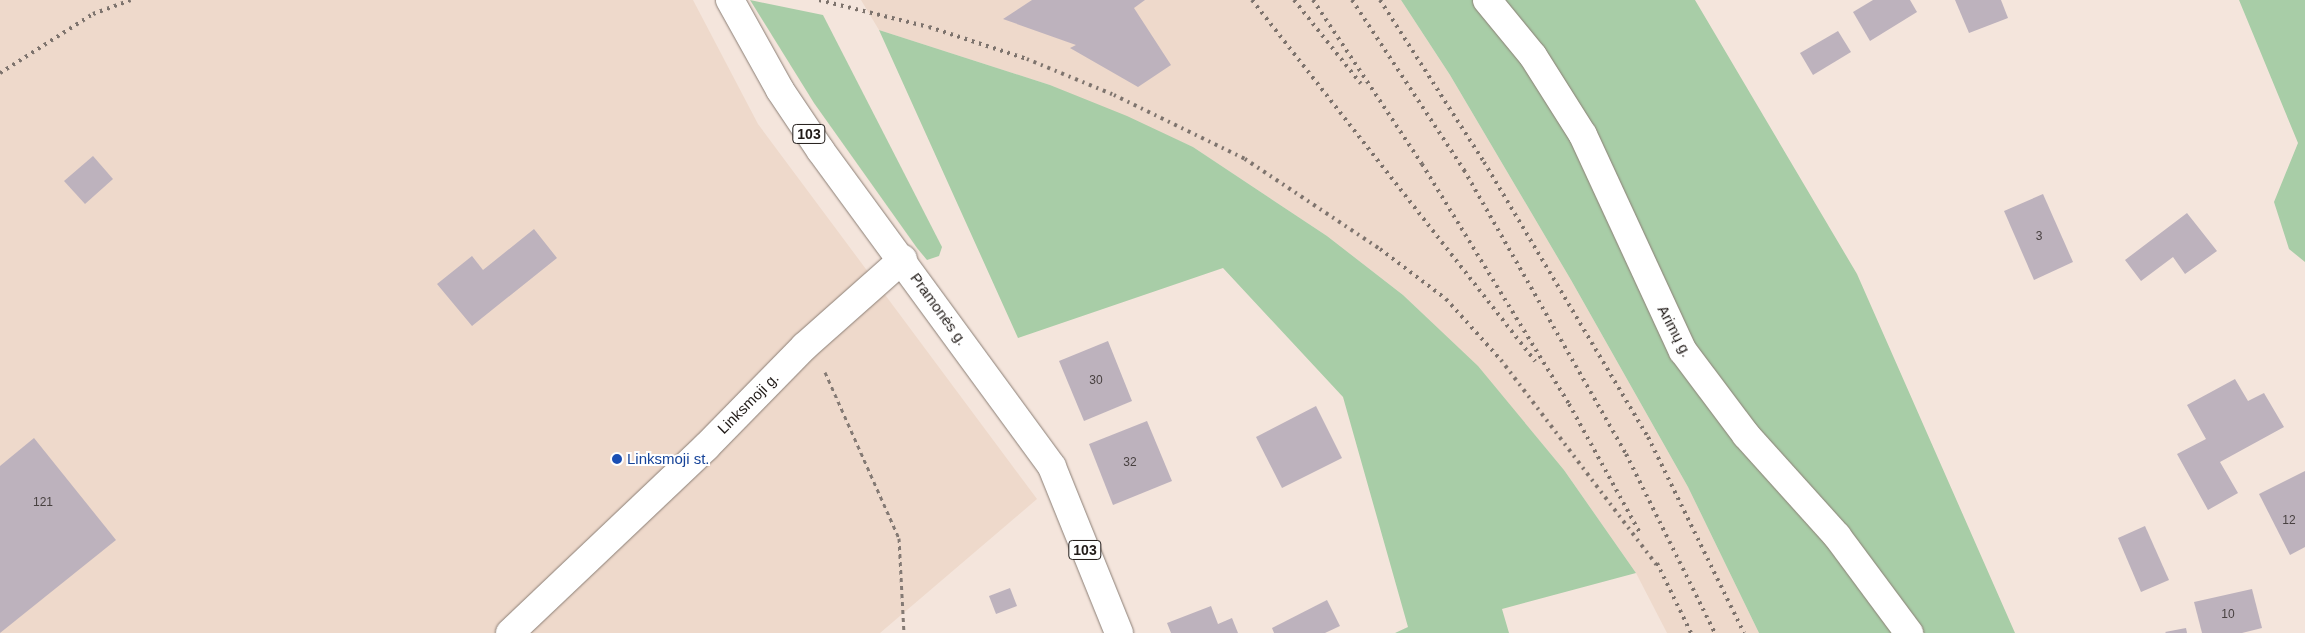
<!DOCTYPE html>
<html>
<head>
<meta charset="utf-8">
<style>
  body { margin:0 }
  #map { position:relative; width:2305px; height:633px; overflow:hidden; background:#f4e5dc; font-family:Arial,sans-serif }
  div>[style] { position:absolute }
  .built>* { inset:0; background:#eed9cb }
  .green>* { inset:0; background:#a8cda7 }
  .building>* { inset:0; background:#bdb2bd }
  .path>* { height:3px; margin-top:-1.5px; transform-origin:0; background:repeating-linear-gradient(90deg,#847a74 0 4px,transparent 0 8px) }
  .roads { filter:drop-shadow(0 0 1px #8a7d74) drop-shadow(0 0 1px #8a7d74) }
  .street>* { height:28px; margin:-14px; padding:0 14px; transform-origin:14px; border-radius:14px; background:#fff }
  .secondary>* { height:28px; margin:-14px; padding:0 14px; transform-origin:14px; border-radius:14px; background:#fff }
  .primary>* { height:28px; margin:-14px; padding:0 14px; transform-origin:14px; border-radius:14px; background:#fff }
  .rail>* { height:4px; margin-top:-2px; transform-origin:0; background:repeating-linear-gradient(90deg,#7d736d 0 2.5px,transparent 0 7.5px) }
  .dots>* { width:14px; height:14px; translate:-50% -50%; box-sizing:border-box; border:2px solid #fff; border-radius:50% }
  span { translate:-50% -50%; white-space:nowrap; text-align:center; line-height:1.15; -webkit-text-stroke:4px #fff; paint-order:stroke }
  .number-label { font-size:12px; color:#484141 }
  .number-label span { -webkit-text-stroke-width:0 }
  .shield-label span { padding:1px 4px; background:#fff; border:1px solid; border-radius:4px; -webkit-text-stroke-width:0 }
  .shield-label { font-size:14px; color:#211b18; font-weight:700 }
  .street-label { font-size:15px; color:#211b18 }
  .transit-label { font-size:15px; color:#164399 }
  .left { translate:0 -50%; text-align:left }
</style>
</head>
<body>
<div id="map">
  <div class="built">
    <i style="clip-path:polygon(0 0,693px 0,758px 124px,1037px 499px,880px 633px,0 633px)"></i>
    <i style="clip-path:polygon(861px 0,1401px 0,1450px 75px,1571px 280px,1688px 487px,1759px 633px,1667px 633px,1636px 573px,1564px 470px,1478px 367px,1403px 295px,1327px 236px,1193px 147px,1050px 85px,879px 30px)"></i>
  </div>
  <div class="green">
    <i style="clip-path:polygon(750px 0,823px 15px,942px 247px,939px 256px,927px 260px,917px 248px,814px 103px)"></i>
    <i style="clip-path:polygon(1401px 0,1695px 0,1857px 274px,2015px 633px,1759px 633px,1688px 487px,1571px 280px,1450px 75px)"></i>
    <i style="clip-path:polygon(2239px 0,2305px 0,2305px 262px,2289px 249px,2274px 202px,2298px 143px)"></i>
    <i style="clip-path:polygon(879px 30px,1050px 85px,1127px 116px,1193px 147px,1327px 236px,1403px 295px,1478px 366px,1564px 470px,1636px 573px,1502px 609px,1509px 633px,1395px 633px,1408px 627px,1343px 397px,1223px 268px,1018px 338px)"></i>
  </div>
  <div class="building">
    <i style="clip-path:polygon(1032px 0,1145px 0,1134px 8px,1171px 65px,1138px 87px,1070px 48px,1076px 45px,1003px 19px)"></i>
    <i style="clip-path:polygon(1873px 0,1910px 0,1917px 12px,1870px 41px,1853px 12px)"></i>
    <i style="clip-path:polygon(1955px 0,2001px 0,2008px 18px,1969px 33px)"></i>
    <i style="clip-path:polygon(1838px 31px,1851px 52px,1813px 75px,1800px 53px)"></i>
    <i style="clip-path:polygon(93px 156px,113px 179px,85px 204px,64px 181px)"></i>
    <i style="clip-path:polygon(2043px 194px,2073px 262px,2034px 280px,2004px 211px)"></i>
    <i style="clip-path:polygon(2187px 213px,2217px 251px,2185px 274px,2173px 257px,2141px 281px,2125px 260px)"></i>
    <i style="clip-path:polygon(534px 229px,557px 258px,472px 326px,437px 284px,472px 256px,483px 270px)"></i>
    <i style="clip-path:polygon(1108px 341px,1132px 401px,1084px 421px,1059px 361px)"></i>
    <i style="clip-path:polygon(2235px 379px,2248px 401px,2264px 393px,2284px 427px,2220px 462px,2238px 493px,2208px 510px,2177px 454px,2206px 439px,2187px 405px)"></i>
    <i style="clip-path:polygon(1316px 406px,1342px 458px,1282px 488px,1256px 437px)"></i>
    <i style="clip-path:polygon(1147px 421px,1172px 481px,1113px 505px,1089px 444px)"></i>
    <i style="clip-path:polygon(34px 438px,116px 540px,0 633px,0 466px)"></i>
    <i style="clip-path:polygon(2305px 471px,2305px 547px,2290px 555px,2259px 494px)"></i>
    <i style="clip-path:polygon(2145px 526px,2169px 580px,2141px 592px,2118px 538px)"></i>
    <i style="clip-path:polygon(1010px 588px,1017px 606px,996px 614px,989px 596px)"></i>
    <i style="clip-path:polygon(2252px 589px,2262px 628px,2242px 633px,2202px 633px,2194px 602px)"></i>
    <i style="clip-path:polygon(1327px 600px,1340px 626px,1325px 633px,1274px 633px,1272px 628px)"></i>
    <i style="clip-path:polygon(1211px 606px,1218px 624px,1232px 618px,1238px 633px,1171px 633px,1167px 623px)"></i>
    <i style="clip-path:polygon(2186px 628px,2187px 633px,2166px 633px,2165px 632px)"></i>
  </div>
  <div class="path">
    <i style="left:825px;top:372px;width:182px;rotate:66deg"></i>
    <i style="left:899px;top:538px;width:95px;rotate:87deg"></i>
  </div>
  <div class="roads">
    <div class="street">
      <i style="left:1487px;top:0;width:72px;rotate:50.6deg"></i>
      <i style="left:1533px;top:56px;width:93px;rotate:57.7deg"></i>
      <i style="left:1583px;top:135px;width:238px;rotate:65.2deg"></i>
      <i style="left:1683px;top:351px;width:105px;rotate:53.1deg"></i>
      <i style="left:1746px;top:435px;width:136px;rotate:48deg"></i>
      <i style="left:1837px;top:536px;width:121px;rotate:53.4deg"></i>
    </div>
    <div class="secondary">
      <i style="left:510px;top:633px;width:270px;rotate:-43.5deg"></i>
      <i style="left:706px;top:447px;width:141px;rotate:-45.6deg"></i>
      <i style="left:805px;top:346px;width:131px;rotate:-41.6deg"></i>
    </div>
    <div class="primary">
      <i style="left:730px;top:0;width:103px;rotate:60.9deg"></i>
      <i style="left:780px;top:90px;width:73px;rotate:56.1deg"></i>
      <i style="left:821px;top:151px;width:391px;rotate:53.8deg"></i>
      <i style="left:1052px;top:467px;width:179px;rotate:68deg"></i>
    </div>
  </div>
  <div class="rail">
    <i style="left:819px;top:0;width:113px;rotate:13.8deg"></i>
    <i style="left:929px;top:27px;width:103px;rotate:18.1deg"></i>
    <i style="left:1027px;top:59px;width:94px;rotate:22.5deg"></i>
    <i style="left:1114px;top:95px;width:146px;rotate:26deg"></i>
    <i style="left:1245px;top:159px;width:162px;rotate:33.7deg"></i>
    <i style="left:1380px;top:249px;width:83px;rotate:37.1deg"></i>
    <i style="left:1446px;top:299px;width:82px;rotate:48deg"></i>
    <i style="left:1501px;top:360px;width:261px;rotate:52.8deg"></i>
    <i style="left:1252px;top:0;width:459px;rotate:51.9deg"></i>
    <i style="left:1294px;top:0;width:107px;rotate:51.4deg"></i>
    <i style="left:1313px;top:0;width:197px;rotate:56.4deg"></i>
    <i style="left:1422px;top:164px;width:281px;rotate:58.5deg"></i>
    <i style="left:1569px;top:404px;width:149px;rotate:61.2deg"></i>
    <i style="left:1352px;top:0;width:204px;rotate:56.6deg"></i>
    <i style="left:1464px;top:170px;width:327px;rotate:60.3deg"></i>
    <i style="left:1626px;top:454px;width:200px;rotate:63.6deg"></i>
    <i style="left:1380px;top:0;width:193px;rotate:57.3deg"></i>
    <i style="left:1484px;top:162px;width:320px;rotate:59.2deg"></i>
    <i style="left:1648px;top:437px;width:218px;rotate:63.9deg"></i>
    <i style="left:0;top:73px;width:110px;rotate:-32.4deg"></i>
    <i style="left:93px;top:14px;width:40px;rotate:-20.2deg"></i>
    <i style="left:1657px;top:563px;width:78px;rotate:64.1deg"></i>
  </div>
  <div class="dots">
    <i style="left:617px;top:459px;background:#1a4fb4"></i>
  </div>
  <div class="number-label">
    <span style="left:2039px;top:237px">3</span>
    <span style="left:1096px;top:381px">30</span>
    <span style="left:1130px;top:463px">32</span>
    <span style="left:43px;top:503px">121</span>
    <span style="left:2289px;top:521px">12</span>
    <span style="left:2228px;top:615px">10</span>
  </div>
  <div class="shield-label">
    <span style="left:809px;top:134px">103</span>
    <span style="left:1085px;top:550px">103</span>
  </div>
  <div class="street-label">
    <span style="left:939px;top:309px;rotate:54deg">Pramonės g.</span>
    <span style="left:1675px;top:331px;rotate:62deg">Arimų g.</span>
    <span style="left:748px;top:403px;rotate:-45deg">Linksmoji g.</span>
  </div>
  <div class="transit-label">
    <span class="left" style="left:627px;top:459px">Linksmoji st.</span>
  </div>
</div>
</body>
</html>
